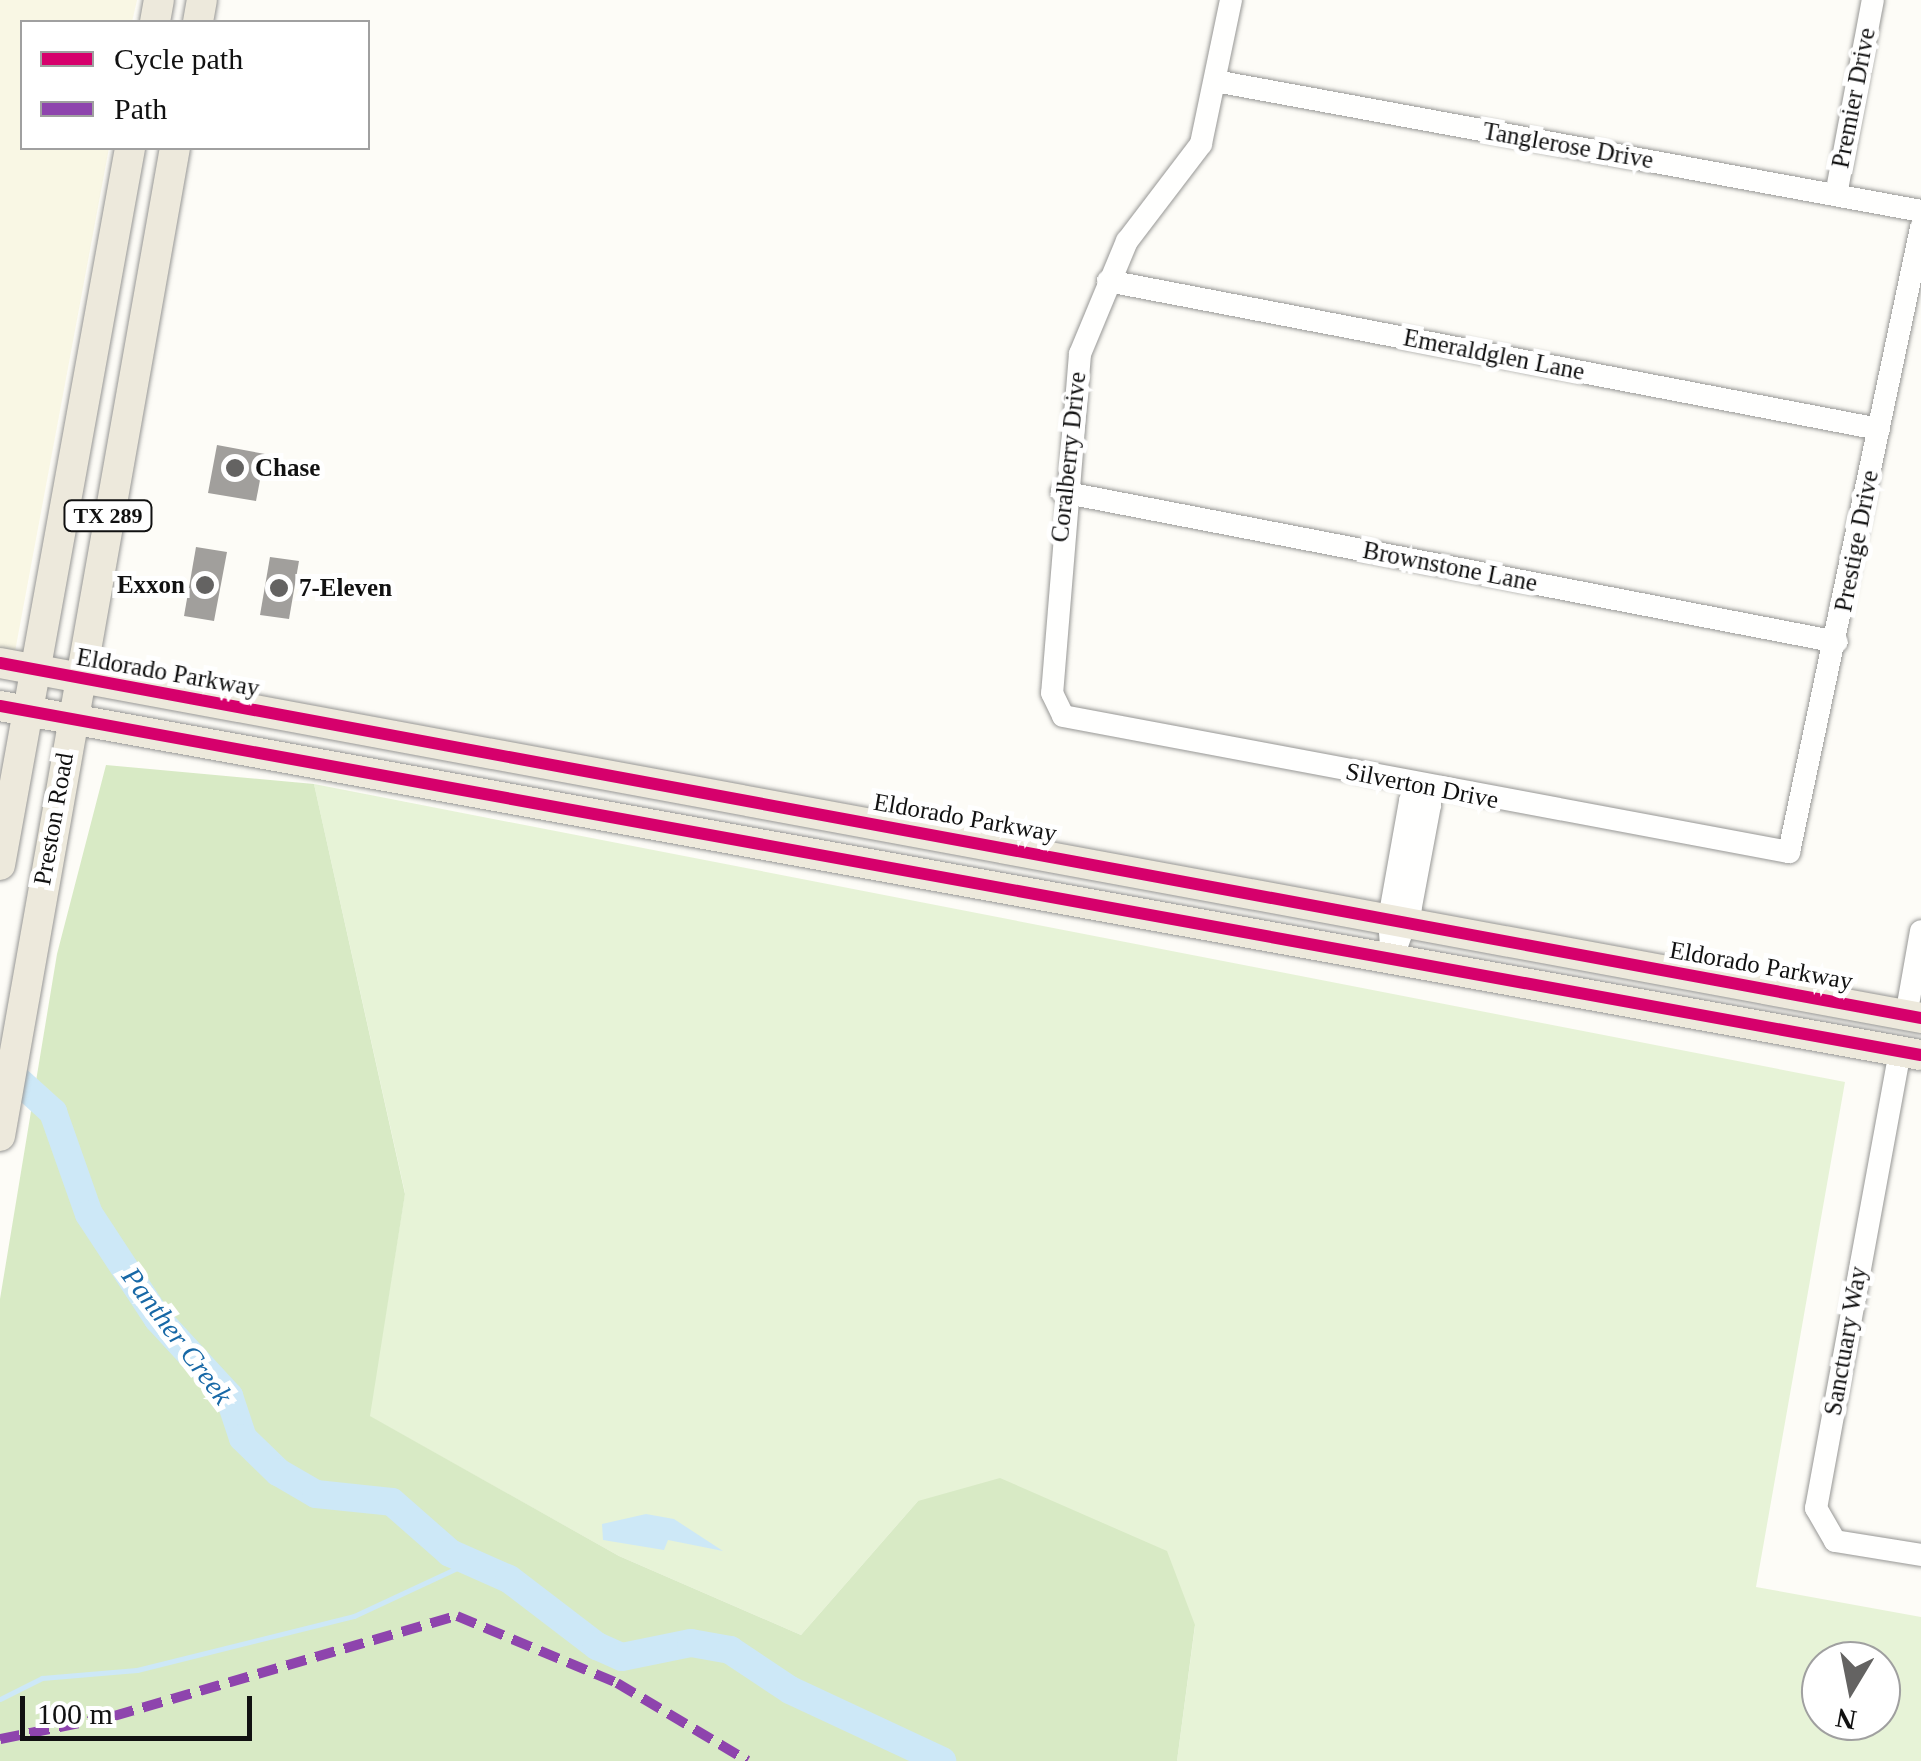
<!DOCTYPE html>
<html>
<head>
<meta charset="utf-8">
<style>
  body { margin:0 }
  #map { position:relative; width:1921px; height:1761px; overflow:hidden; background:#fdfcf7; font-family:Georgia,serif }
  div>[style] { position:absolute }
  .farmland>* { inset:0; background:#f9f7e4 }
  .green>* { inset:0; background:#e7f3d7 }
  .forest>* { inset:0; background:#d8eac5 }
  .water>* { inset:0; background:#cde8f7 }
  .stream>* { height:5px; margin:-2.5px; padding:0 2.5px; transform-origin:2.5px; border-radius:2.5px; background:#cde8f7 }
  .river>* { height:28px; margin:-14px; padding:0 14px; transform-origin:14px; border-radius:14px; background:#cde8f7 }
  .building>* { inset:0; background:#a19f9c }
  .roads { filter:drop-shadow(0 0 2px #979795) drop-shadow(0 0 2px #979795) }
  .minor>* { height:22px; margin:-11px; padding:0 11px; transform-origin:11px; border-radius:11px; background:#fffffe }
  .major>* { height:30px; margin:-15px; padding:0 15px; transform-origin:15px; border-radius:15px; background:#ede9dc }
  .quiet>* { height:10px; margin-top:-5px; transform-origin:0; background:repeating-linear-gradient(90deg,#8e44ad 0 20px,transparent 0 30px) }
  .cycleway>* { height:12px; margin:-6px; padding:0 6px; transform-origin:6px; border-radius:6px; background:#d6006c }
  .dots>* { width:28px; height:28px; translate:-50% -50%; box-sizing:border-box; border:5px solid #fff; border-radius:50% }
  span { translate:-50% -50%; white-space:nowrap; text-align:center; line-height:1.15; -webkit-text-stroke:10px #fff; paint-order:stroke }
  .shield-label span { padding:2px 8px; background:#fff; border:2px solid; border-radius:8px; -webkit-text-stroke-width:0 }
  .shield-label { font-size:22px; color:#111; font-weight:700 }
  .street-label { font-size:25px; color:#111 }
  .poi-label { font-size:25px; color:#111; font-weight:700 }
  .left { translate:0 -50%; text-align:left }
  .right { translate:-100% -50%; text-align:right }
  .water-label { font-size:28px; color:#1768a6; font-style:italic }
  .legend { position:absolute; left:20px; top:20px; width:350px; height:130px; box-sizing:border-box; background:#fff; border:2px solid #a0a0a0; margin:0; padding:12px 18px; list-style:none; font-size:30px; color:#111 }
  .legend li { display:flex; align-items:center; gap:20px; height:50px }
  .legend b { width:50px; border:2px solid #a0a0a0 }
  .north { position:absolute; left:1801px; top:1641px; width:100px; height:100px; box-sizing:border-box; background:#fff; border:2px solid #a0a0a0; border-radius:50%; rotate:190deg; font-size:28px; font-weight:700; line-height:40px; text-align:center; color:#111 }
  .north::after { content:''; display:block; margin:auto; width:35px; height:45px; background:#646362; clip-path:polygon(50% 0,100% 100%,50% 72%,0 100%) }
  .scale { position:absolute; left:20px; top:1696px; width:232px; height:45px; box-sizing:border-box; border:5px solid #111; border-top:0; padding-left:12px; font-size:30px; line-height:35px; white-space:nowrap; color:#111; -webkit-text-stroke:8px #fff; paint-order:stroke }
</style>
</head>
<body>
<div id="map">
  <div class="farmland">
    <i style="clip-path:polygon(0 0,137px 0,132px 22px,22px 22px,22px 148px,109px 148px,14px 657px,0 654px)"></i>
  </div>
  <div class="green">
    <i style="clip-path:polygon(evenodd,314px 784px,1845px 1082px,1756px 1587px,1921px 1617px,1921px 1761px,1177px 1761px,1195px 1626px,918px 1501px,801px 1635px,619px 1556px,369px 1416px,405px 1193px,314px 784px,1821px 1661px,1881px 1661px,1881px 1721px,1821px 1721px,1821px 1661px)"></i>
  </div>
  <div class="forest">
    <i style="clip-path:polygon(106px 765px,314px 784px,405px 1194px,370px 1416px,619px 1556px,801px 1635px,918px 1501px,1000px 1478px,1167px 1551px,1195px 1625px,1177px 1761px,0 1761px,0 1299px,57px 954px)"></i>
  </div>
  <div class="water">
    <i style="clip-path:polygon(646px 1514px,674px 1519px,723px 1551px,668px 1540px,664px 1550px,603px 1540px,602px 1524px)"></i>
  </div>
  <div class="stream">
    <i style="left:0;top:1699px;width:47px;rotate:-26.6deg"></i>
    <i style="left:42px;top:1678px;width:95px;rotate:-4.8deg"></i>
    <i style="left:137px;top:1670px;width:224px;rotate:-14deg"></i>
    <i style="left:354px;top:1616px;width:128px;rotate:-25deg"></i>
  </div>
  <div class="river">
    <i style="left:0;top:1064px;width:72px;rotate:42.2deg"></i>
    <i style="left:53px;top:1112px;width:108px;rotate:70.6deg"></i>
    <i style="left:89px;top:1214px;width:126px;rotate:56.7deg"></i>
    <i style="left:158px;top:1319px;width:105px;rotate:47.3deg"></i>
    <i style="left:229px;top:1396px;width:44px;rotate:71.6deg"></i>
    <i style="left:243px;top:1438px;width:49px;rotate:44.2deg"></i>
    <i style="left:278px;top:1472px;width:44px;rotate:30.1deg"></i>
    <i style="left:316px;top:1494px;width:76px;rotate:6deg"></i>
    <i style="left:392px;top:1502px;width:77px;rotate:41.3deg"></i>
    <i style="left:450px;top:1553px;width:64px;rotate:23.8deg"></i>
    <i style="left:509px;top:1579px;width:111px;rotate:37.3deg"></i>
    <i style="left:597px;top:1646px;width:27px;rotate:24deg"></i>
    <i style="left:622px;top:1657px;width:70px;rotate:-11.5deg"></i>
    <i style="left:691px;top:1643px;width:40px;rotate:10deg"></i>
    <i style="left:730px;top:1650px;width:72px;rotate:33.7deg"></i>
    <i style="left:790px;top:1690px;width:168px;rotate:25deg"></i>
  </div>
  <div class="building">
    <i style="clip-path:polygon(217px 445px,265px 454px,256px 501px,208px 493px)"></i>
    <i style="clip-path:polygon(196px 547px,227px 552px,214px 621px,184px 616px)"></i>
    <i style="clip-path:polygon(270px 557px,299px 561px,289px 619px,260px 615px)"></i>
  </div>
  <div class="roads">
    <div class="minor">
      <i style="left:1231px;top:0;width:147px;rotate:101.8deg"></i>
      <i style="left:1201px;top:144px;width:122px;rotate:127.3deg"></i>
      <i style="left:1127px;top:241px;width:122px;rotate:112.6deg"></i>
      <i style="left:1080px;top:354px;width:340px;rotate:94.7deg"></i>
      <i style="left:1052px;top:693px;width:25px;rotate:64deg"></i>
      <i style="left:1063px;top:716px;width:739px;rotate:10.61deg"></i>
      <i style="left:1789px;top:852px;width:638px;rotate:-78.06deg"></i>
      <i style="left:1215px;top:81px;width:718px;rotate:10.43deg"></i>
      <i style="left:1836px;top:195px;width:198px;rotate:-79.3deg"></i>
      <i style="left:1108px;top:281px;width:785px;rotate:10.87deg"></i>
      <i style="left:1062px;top:492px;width:789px;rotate:10.95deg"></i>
      <i style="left:1425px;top:786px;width:20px;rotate:75deg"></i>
      <i style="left:1430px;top:805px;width:104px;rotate:100.6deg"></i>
      <i style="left:1411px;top:907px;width:55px;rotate:110.1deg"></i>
      <i style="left:1392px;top:959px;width:40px;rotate:-94.3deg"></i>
      <i style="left:1389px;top:919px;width:120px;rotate:-79.9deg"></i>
      <i style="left:1410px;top:801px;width:21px;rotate:-45deg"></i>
      <i style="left:1906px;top:1016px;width:86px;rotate:-80deg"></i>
      <i style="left:1900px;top:1051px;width:465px;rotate:100.4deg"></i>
      <i style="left:1816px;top:1508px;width:38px;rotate:60deg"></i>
      <i style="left:1835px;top:1541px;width:87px;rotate:9.2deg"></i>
    </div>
    <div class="major">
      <i style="left:155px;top:22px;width:22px;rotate:-80deg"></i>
      <i style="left:198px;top:22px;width:22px;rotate:-80deg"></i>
      <i style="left:0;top:663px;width:1954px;rotate:10.47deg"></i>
      <i style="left:0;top:706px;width:1952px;rotate:10.3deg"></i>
      <i style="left:0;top:865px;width:729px;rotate:-79.72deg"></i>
      <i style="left:0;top:1136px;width:1003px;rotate:-79.96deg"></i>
    </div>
  </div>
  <div class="quiet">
    <i style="left:0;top:1739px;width:116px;rotate:-11.4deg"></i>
    <i style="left:114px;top:1716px;width:357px;rotate:-16.3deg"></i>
    <i style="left:457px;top:1616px;width:173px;rotate:22.7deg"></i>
    <i style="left:617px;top:1683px;width:152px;rotate:30.8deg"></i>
  </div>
  <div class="cycleway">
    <i style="left:0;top:663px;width:1954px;rotate:10.47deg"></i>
    <i style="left:0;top:706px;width:1952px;rotate:10.3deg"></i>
  </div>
  <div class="dots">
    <i style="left:235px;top:468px;background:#646362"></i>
    <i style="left:205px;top:585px;background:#646362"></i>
    <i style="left:279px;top:588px;background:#646362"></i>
  </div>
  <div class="shield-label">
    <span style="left:108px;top:516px">TX 289</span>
  </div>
  <div class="street-label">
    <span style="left:1854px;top:98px;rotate:-79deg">Premier Drive</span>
    <span style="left:1568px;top:146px;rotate:10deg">Tanglerose Drive</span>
    <span style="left:1494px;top:355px;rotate:11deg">Emeraldglen Lane</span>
    <span style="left:1069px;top:457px;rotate:-84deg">Coralberry Drive</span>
    <span style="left:1857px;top:541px;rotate:-79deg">Prestige Drive</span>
    <span style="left:1450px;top:567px;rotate:11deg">Brownstone Lane</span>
    <span style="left:168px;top:673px;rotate:10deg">Eldorado Parkway</span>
    <span style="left:1422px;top:786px;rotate:11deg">Silverton Drive</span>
    <span style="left:965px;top:818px;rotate:10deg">Eldorado Parkway</span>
    <span style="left:54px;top:819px;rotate:-80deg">Preston Road</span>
    <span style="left:1761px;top:966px;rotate:10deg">Eldorado Parkway</span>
    <span style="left:1846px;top:1341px;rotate:-80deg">Sanctuary Way</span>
  </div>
  <div class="poi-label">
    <span class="left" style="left:255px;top:468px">Chase</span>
    <span class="right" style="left:185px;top:585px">Exxon</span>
    <span class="left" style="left:299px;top:588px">7-Eleven</span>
  </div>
  <div class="water-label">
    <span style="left:177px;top:1336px;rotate:53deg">Panther Creek</span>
  </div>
  <ul class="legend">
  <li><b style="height:12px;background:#d6006c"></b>Cycle path</li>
  <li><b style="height:12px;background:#8e44ad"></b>Path</li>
  </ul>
  <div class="north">N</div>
  <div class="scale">100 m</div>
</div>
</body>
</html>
